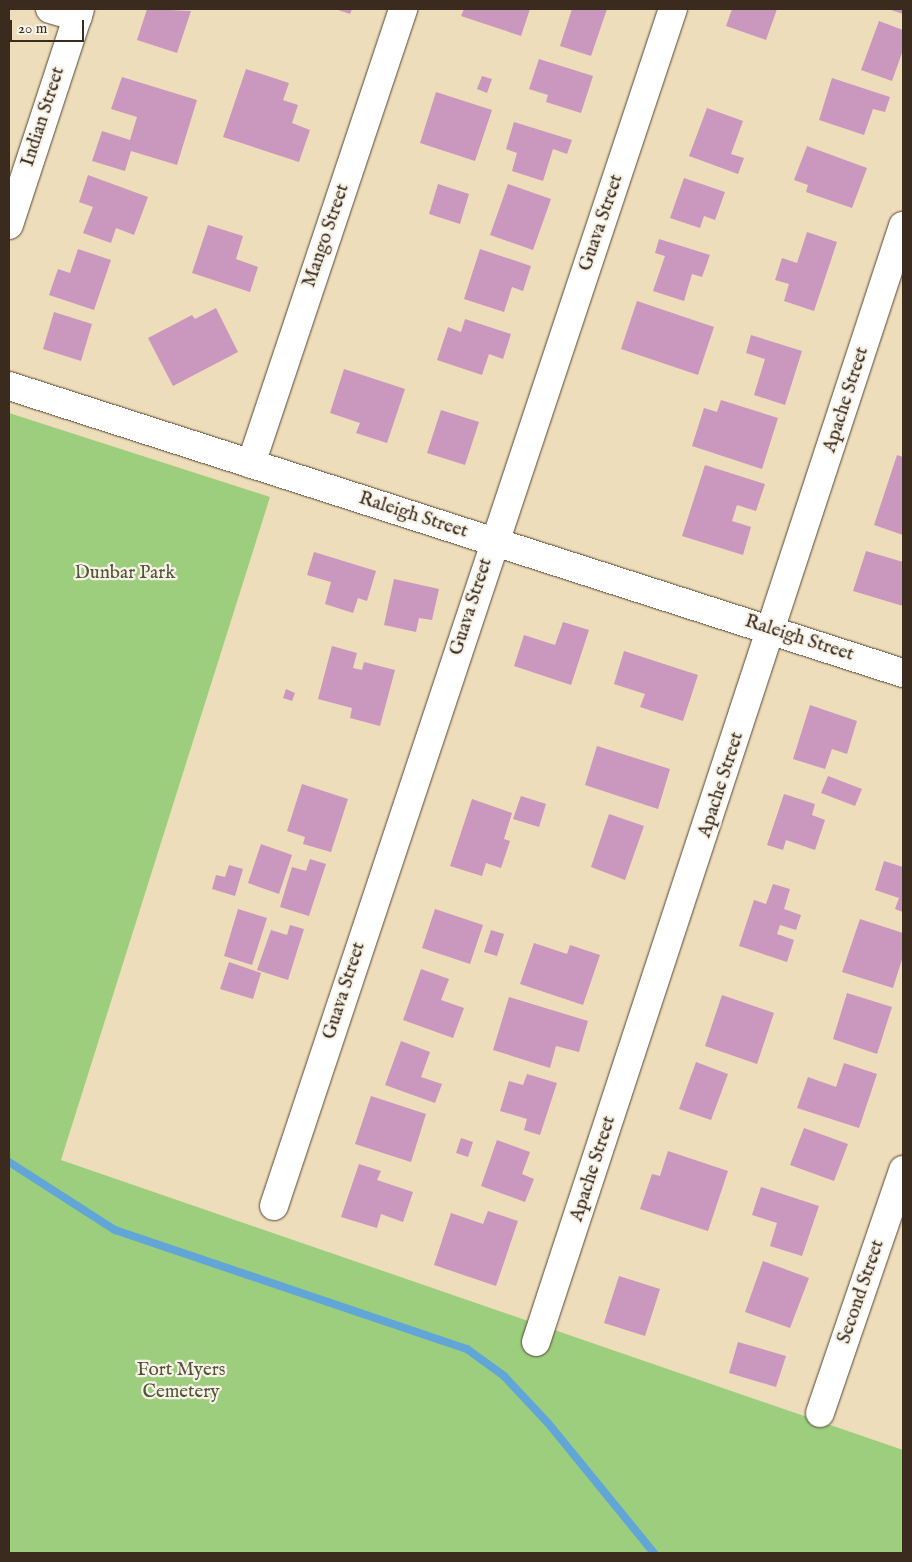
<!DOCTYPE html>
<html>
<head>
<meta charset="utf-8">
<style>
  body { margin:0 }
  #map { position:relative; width:912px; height:1562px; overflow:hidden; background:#eeddba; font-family:"IM FELL English",serif }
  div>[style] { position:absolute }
  .green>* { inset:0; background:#9cce7e }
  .stream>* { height:8px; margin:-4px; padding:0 4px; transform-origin:4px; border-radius:4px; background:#62a5d7 }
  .building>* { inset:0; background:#ca97bf }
  .roads { filter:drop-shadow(0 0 1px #564535) drop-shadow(0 0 1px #564535) }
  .minor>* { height:28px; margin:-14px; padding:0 14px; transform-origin:14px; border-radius:14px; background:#fff }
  span { translate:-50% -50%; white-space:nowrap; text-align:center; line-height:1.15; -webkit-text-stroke:4.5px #f7f3e8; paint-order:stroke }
  .street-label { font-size:19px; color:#3b2a1e }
  .park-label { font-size:19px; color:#535336 }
  .frame { position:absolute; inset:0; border:10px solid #3b2a1e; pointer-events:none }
  .scale { position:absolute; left:10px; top:20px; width:74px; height:22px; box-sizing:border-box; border:2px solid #3b2a1e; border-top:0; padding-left:6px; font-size:15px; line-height:18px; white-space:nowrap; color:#3b2a1e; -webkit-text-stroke:4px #f7f3e8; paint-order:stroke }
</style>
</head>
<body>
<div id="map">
  <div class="green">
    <i style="clip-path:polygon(9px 413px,270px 497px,61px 1160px,903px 1450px,903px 1553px,9px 1553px)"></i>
  </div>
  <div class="stream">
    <i style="left:9px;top:1162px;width:126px;rotate:32.7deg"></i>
    <i style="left:115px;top:1230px;width:372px;rotate:18.7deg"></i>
    <i style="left:467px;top:1349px;width:46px;rotate:36.1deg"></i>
    <i style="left:504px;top:1376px;width:64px;rotate:46.9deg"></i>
    <i style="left:548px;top:1423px;width:168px;rotate:50.8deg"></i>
  </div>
  <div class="building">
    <i style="clip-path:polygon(147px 9px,191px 11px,177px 53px,137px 40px)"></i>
    <i style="clip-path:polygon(335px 9px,352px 9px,350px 14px)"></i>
    <i style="clip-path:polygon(464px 9px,530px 9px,521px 36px,461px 16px)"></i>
    <i style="clip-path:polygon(572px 9px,607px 9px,591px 56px,560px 46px)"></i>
    <i style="clip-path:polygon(732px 9px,777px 9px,766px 40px,726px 26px)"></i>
    <i style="clip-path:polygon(888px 9px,903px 9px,903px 14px)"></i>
    <i style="clip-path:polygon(879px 21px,903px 30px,903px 50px,892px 81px,861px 70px)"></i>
    <i style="clip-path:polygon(539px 59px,593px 76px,581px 113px,546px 102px,548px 95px,529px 89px)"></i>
    <i style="clip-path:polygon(246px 69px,289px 83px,283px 100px,298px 105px,292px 123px,310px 130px,299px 162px,223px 137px)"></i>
    <i style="clip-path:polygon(482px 76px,492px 79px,487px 93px,477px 89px)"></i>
    <i style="clip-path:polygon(122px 77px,197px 100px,177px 165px,131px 151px,125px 171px,92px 161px,102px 131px,130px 140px,137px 117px,111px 109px)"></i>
    <i style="clip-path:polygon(832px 78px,890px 97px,885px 112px,873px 109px,864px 135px,819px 120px)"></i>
    <i style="clip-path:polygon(436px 92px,492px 110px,475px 161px,420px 143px)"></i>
    <i style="clip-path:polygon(707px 108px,743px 121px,731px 154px,744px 158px,738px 174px,689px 156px)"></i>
    <i style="clip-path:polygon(514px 122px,572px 140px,567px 154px,553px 149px,543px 181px,512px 171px,517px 153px,506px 149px)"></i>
    <i style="clip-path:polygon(807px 146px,867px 168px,852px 208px,806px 192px,808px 185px,794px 180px)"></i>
    <i style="clip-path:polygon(88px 175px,148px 197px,134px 235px,116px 228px,111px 243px,83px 233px,93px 207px,79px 202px)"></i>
    <i style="clip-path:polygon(684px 178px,725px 192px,715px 220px,704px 216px,700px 228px,670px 218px)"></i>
    <i style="clip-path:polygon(438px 184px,469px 194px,460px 224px,429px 214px)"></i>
    <i style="clip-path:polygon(508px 184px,551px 199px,533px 250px,490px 235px)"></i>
    <i style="clip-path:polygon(208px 225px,243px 236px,236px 259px,258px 267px,250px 292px,192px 273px)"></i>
    <i style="clip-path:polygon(807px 232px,837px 242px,814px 311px,784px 301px,789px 284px,775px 280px,782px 258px,797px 263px)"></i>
    <i style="clip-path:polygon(659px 239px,710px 255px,702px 277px,692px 274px,684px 301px,653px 291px,665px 256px,655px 253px)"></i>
    <i style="clip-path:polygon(78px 249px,111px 260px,94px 310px,49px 295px,58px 269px,70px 273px)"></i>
    <i style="clip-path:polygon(480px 249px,531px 266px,523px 291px,512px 287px,504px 312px,464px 299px)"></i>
    <i style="clip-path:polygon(637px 301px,714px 327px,698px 375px,621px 349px)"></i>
    <i style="clip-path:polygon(216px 308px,238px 352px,173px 386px,148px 338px,192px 315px,195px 319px)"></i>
    <i style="clip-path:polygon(54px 312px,92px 324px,81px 361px,43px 349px)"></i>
    <i style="clip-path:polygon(465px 319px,511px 334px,503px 359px,489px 354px,482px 375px,437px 360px,448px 327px,461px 332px)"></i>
    <i style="clip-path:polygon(751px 335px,802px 351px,785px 405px,754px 395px,765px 359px,746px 353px)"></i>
    <i style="clip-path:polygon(344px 369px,405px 389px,387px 443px,356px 433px,360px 423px,330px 413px)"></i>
    <i style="clip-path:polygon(721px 400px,778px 418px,762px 469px,692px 446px,704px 408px,717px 412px)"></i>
    <i style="clip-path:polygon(441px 410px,479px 422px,465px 465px,427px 453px)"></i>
    <i style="clip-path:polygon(897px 455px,903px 457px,903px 535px,874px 525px)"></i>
    <i style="clip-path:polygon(705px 465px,765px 484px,756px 511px,737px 505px,732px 521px,751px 527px,743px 555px,682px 536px)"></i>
    <i style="clip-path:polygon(866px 551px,903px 562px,903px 606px,853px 591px)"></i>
    <i style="clip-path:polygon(314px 552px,376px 571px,367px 601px,358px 598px,353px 613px,325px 604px,331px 582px,307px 575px)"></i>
    <i style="clip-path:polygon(394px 579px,439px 589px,432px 620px,419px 618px,416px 632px,384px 625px)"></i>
    <i style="clip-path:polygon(563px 622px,589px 630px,571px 685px,514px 666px,524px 635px,555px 645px)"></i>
    <i style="clip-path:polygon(332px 646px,357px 653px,353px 668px,362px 670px,364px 662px,395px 670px,380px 726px,350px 718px,352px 708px,318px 699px)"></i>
    <i style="clip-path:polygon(624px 651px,698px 675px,683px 721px,640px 707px,645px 694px,614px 684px)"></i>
    <i style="clip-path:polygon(286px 689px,295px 693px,292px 701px,283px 698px)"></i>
    <i style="clip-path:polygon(810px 705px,857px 721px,847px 754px,832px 749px,825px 769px,793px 759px)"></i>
    <i style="clip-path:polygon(597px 746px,670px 769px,658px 809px,585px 785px)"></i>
    <i style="clip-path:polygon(828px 776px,862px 789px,855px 806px,821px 793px)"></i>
    <i style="clip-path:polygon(302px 784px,348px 799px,331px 852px,303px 844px,305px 837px,287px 831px)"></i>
    <i style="clip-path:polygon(784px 794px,815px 804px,812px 815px,825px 820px,815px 850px,786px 840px,783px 850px,767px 845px)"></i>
    <i style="clip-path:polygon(521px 796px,546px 804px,539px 827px,513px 819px)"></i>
    <i style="clip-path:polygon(472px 799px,512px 813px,504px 839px,510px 841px,501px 868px,486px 863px,482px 876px,450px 866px)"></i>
    <i style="clip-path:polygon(609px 814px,644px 826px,625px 880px,591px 867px)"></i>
    <i style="clip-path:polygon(261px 844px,292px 855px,279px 894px,248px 883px)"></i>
    <i style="clip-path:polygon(310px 859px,326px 864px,309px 916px,280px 907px,292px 867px,306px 871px)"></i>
    <i style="clip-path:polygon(884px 861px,903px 867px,903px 912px,895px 909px,899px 898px,875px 890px)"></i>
    <i style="clip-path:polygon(229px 865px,243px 869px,235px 896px,212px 889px,216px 875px,225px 877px)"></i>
    <i style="clip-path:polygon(773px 884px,790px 889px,784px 909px,801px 915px,796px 930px,780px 925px,777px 934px,794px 940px,787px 962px,739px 946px,754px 900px,766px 904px)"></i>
    <i style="clip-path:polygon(238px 909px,267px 918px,252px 965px,224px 956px)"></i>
    <i style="clip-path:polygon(435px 909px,483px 925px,470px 964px,422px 948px)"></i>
    <i style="clip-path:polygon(860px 919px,903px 933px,903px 956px,893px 988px,842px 972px)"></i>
    <i style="clip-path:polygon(290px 925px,304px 929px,288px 980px,257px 970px,271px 930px,287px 935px)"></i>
    <i style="clip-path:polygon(491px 930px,504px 934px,497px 956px,484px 952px)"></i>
    <i style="clip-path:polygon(534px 943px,567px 954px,570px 945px,600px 955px,583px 1005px,520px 984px)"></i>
    <i style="clip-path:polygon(229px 962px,261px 973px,253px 999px,220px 989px)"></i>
    <i style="clip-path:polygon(421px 969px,449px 979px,441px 1000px,464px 1008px,453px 1038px,403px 1020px)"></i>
    <i style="clip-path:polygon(847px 993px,892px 1007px,877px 1054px,833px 1039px)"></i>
    <i style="clip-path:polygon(722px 995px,774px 1013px,757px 1064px,705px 1046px)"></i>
    <i style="clip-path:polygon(509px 997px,588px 1021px,579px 1052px,556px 1046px,550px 1068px,493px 1050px)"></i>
    <i style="clip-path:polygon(401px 1041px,430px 1052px,421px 1077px,442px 1084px,435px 1103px,385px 1085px)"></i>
    <i style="clip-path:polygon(696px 1062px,728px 1074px,711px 1120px,679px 1109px)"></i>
    <i style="clip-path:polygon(844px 1063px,877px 1074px,859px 1128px,797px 1108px,808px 1077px,836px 1087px)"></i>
    <i style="clip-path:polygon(527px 1074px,557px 1083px,540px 1135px,524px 1130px,527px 1119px,500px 1111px,509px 1081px,523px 1085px)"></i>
    <i style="clip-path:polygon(371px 1096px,426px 1114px,411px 1162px,355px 1144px)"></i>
    <i style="clip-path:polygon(804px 1128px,848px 1144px,834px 1181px,790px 1165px)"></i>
    <i style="clip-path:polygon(461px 1138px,473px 1142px,468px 1157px,456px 1153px)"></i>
    <i style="clip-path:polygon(497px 1140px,530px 1152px,522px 1174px,534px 1179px,525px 1202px,481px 1186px)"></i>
    <i style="clip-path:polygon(668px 1151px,728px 1171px,708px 1231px,640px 1209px,652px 1174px,660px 1176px)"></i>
    <i style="clip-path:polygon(359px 1164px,381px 1171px,377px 1180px,413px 1192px,403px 1222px,381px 1214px,377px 1228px,341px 1217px)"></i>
    <i style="clip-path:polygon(761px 1187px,819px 1206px,802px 1256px,770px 1246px,777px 1223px,752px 1215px)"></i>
    <i style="clip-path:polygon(488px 1211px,518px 1221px,496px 1286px,434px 1265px,451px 1213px,483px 1224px)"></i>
    <i style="clip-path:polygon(763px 1261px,809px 1278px,790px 1328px,745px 1312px)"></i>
    <i style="clip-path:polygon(619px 1276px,660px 1289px,645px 1336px,604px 1323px)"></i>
    <i style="clip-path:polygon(738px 1342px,786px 1356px,776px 1387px,729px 1373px)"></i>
  </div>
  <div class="roads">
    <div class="minor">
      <i style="left:50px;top:9px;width:29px;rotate:16deg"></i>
      <i style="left:9px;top:225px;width:227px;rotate:-71.8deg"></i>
      <i style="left:9px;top:386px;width:939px;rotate:17.8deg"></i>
      <i style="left:251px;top:464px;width:480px;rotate:-71.5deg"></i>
      <i style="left:274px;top:1206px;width:1262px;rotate:-71.57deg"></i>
      <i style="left:536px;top:1342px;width:1175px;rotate:-71.8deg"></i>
      <i style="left:820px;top:1413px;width:257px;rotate:-71.1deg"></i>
    </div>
  </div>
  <div class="street-label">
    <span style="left:44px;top:117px;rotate:-72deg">Indian Street</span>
    <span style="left:602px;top:223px;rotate:-71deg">Guava Street</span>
    <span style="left:327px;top:236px;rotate:-71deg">Mango Street</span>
    <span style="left:847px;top:400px;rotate:-72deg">Apache Street</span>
    <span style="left:413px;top:516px;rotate:18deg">Raleigh Street</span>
    <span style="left:472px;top:607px;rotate:-72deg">Guava Street</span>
    <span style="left:799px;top:639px;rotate:18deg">Raleigh Street</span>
    <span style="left:722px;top:785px;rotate:-72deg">Apache Street</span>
    <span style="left:345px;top:991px;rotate:-72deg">Guava Street</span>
    <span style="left:594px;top:1169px;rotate:-72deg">Apache Street</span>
    <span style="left:862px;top:1292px;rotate:-71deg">Second Street</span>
  </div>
  <div class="park-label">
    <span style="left:125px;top:574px">Dunbar Park</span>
    <span style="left:181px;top:1382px">Fort Myers<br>Cemetery</span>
  </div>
  <div class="frame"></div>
  <div class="scale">20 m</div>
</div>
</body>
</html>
